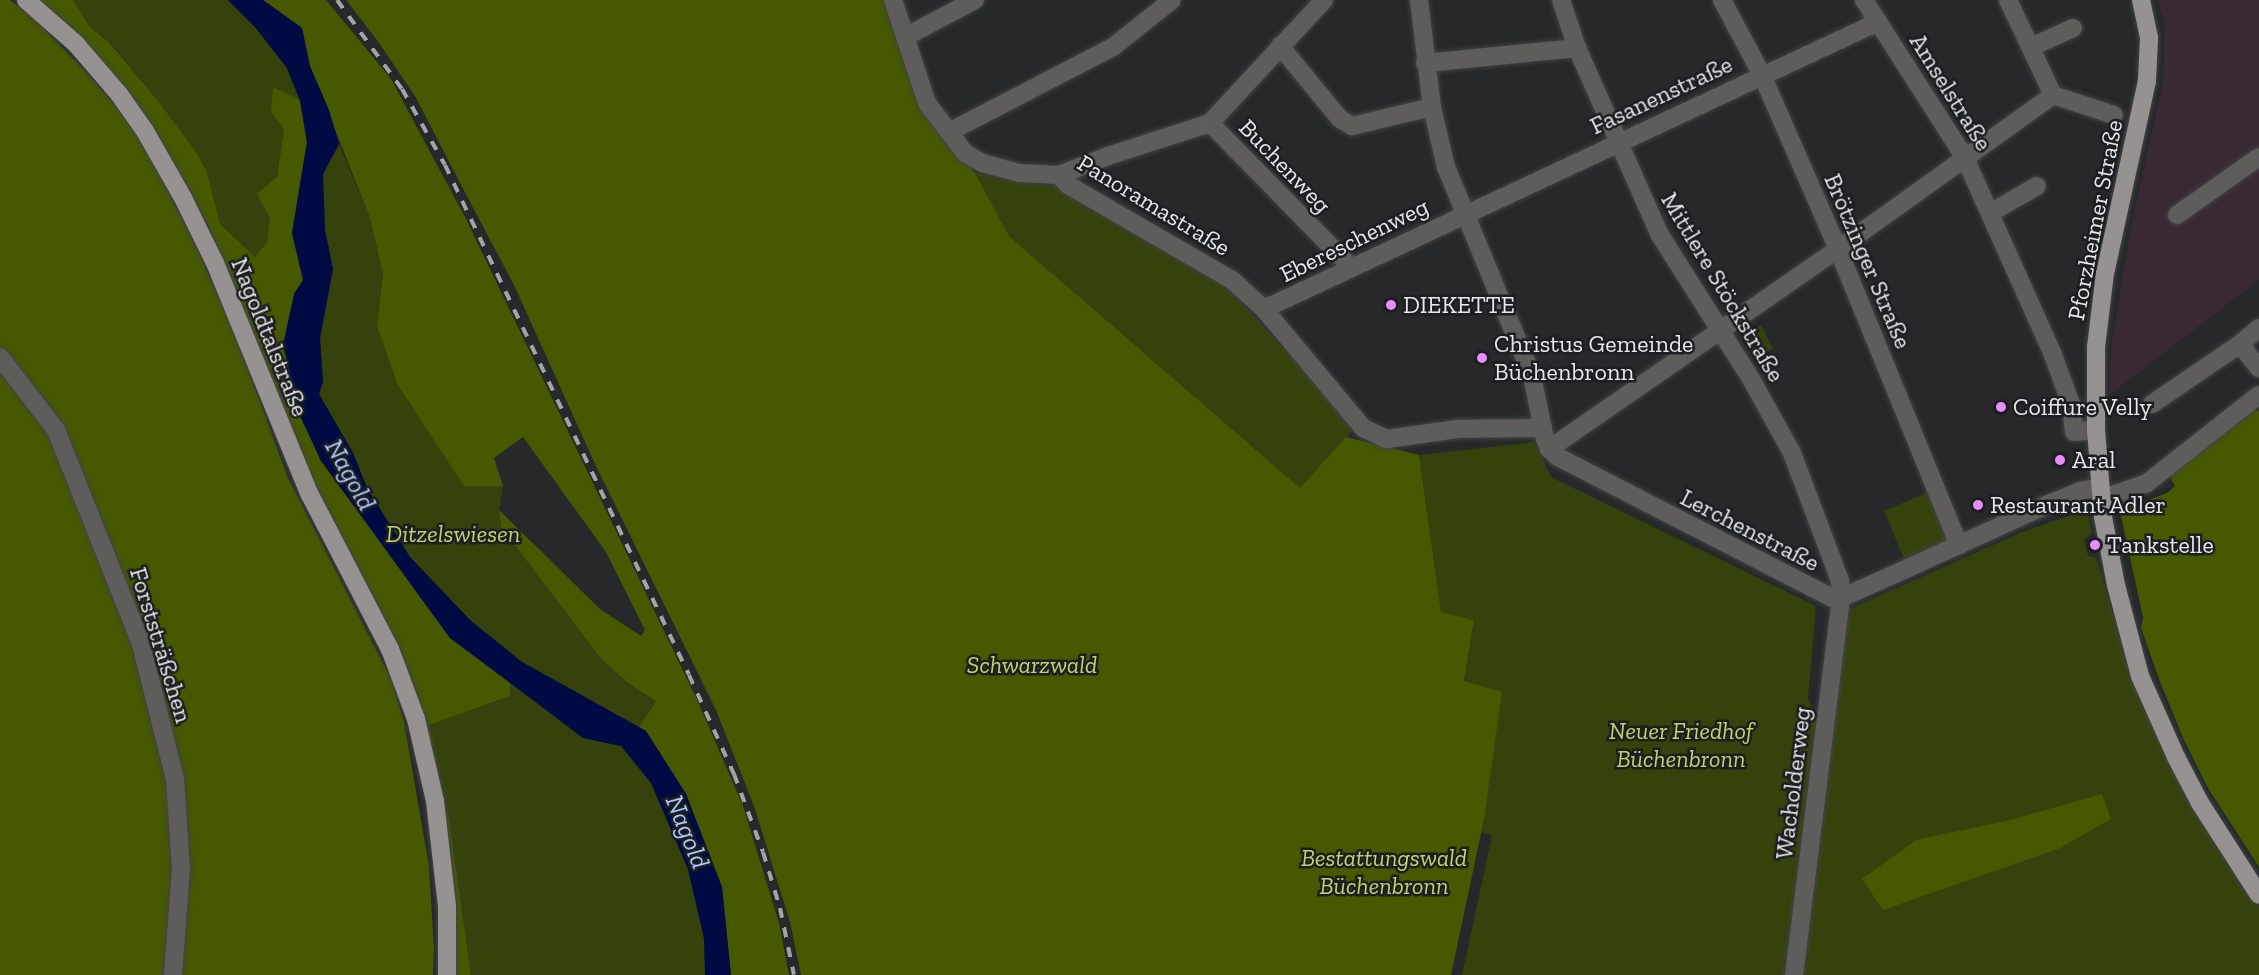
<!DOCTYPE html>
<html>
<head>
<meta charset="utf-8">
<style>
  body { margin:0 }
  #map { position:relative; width:2259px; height:975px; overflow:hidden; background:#26282a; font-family:"Zilla Slab",serif }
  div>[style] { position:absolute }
  .commercial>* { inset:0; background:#392934 }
  .green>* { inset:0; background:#36420c }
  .forest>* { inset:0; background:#475900 }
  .water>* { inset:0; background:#000b43 }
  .roads { filter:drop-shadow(0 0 2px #414345) drop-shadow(0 0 2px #414345) }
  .minor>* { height:18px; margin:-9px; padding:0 9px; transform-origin:9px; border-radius:9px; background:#5f5d5c }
  .major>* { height:18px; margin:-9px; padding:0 9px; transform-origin:9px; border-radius:9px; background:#969291 }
  .rail>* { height:4px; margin-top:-2px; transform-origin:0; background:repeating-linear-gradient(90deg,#a2a4a6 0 10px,transparent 0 20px) }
  .dots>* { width:16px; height:16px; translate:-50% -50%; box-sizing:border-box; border:3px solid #1c1e21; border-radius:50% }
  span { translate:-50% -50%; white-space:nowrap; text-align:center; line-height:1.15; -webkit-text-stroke:5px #1c1e21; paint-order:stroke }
  .street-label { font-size:24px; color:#e6e8e9 }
  .poi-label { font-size:24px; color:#e6e8e9 }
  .left { translate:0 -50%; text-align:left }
  .park-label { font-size:24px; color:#b9d76d; font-style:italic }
  .water-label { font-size:26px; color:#adc8fe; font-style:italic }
</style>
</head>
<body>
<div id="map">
  <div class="commercial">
    <i style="clip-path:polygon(2157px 0,2259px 0,2259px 280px,2109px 395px,2112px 342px,2132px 221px,2163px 84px,2165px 22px)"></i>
  </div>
  <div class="green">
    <i style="clip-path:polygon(73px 0,227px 0,255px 27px,287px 68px,300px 100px,274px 88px,271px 112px,284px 129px,267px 242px,255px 257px,220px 224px,207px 172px,196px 152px,159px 102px,110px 42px,90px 27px)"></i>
    <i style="clip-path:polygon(339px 144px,370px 218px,383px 274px,377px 326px,464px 486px,503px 486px,499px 510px,501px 527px,602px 660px,628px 683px,656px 701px,639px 727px,522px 662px,471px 621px,410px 557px,367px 488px,353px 453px,319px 394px,323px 382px,320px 338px,333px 269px,325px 230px,323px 174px)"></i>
    <i style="clip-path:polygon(975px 173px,1059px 187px,1226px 285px,1355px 428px,1300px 488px,1009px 236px)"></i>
    <i style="clip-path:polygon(1761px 325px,1773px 349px,1755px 359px,1742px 335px)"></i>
    <i style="clip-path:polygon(1534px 442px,1551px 477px,1816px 606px,1808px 699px,1818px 724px,1847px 610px,2022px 532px,2088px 509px,2092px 534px,2084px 539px,2088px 556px,2096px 557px,2132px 676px,2225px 859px,2259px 906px,2259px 975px,1462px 975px,1492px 835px,1472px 830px,1280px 975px,1464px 681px,1474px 620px,1441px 612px,1419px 455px)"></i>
    <i style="clip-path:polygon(1936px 489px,1959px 545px,1908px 568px,1884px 511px)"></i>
    <i style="clip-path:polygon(510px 681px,583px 738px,621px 746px,651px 783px,688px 869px,705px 939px,705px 975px,471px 975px,450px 824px,429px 725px,510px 696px)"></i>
  </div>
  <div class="forest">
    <i style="clip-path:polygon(0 0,10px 0,33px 18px,86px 72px,136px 129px,196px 246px,234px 332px,288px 478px,391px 679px,404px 722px,429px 866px,434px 949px,433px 975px,0 975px)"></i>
    <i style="clip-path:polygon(40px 0,73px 0,90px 27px,109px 42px,159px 102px,196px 152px,207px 172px,220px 224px,255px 257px,267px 242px,270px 218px,257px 194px,277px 177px,284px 129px,271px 112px,273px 87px,300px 100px,307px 142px,292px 233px,303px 280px,294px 294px,320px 460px,450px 638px,510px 681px,510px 696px,429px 725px,450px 824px,471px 975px,456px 975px,454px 911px,424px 724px,401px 650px,310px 479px,209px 227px,170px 160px,69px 28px)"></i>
    <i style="clip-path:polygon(263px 0,326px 0,391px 79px,465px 217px,699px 704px,743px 806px,779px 923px,789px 975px,731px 975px,722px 887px,686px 794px,646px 731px,639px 727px,656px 701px,628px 683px,602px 660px,501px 527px,499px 510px,600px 609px,641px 636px,645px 630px,606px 552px,523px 437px,494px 458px,503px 486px,464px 486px,398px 385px,377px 326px,383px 274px,370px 218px,310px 66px,302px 28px)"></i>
    <i style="clip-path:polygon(346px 0,892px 0,927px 111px,975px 173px,1009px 236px,1300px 488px,1346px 437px,1419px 455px,1441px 612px,1474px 620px,1464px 681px,1502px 692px,1484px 819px,1451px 975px,801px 975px,790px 922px,754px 806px,716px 710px,595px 464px,514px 285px,469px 200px,415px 96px,377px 40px)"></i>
    <i style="clip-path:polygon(2250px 410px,2259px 411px,2259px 867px,2208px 788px,2183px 738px,2159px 679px,2141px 628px,2143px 617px,2119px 507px,2121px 501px,2129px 500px,2136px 505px,2167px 493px,2175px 486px,2169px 475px)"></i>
    <i style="clip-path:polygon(2102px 794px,2111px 819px,2058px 849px,1883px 910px,1862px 879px,1916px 840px,2010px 820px)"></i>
  </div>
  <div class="water">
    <i style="clip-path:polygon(228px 0,263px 0,302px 28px,310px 66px,329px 110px,339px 144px,323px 174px,325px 230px,333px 269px,320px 338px,323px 382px,319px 394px,353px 453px,367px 488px,410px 557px,471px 621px,522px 662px,646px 731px,686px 794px,722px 887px,731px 975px,705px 975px,704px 939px,688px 869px,651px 783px,621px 746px,583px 738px,450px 638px,320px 459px,300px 416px,283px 345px,294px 294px,303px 280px,292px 233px,307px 142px,300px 101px,287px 68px,255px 27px)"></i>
  </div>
  <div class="roads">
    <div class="minor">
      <i style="left:893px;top:0;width:108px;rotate:71.7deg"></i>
      <i style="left:927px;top:103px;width:63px;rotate:52.8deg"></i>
      <i style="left:965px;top:153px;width:20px;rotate:30deg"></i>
      <i style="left:982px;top:163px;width:39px;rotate:15deg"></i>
      <i style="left:1020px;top:173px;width:39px;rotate:3deg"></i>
      <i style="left:1059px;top:175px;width:13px;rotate:48deg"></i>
      <i style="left:1068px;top:185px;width:190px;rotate:30.1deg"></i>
      <i style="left:1232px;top:280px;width:43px;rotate:42.2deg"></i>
      <i style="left:1264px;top:309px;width:155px;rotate:50.2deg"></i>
      <i style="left:1363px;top:428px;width:26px;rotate:25deg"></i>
      <i style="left:1387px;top:439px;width:71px;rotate:-8.1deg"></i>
      <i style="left:1457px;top:429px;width:86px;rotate:-0.7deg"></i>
      <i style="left:1419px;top:0;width:108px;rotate:83.1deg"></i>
      <i style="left:1432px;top:107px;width:62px;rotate:76.9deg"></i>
      <i style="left:1446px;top:167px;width:226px;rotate:67.6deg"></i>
      <i style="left:1532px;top:376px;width:64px;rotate:78.3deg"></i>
      <i style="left:1545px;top:439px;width:11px;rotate:68deg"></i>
      <i style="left:1549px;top:449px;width:12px;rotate:42deg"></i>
      <i style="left:1558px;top:457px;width:308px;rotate:27.2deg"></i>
      <i style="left:1832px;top:598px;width:9px"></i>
      <i style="left:1841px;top:598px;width:73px;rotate:-24.1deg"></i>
      <i style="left:1908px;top:568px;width:152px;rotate:-24.5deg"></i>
      <i style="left:2046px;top:505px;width:37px;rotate:-22deg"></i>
      <i style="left:2080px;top:491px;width:20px;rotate:-11deg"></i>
      <i style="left:1561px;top:0;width:51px;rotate:71.6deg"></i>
      <i style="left:1577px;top:48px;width:205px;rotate:66.1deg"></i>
      <i style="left:1660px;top:235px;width:170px;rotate:57.7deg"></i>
      <i style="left:1751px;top:379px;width:85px;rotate:61deg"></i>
      <i style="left:1792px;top:453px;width:137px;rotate:69.4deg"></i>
      <i style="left:1840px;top:581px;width:17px;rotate:87deg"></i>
      <i style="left:1841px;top:598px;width:380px;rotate:97.1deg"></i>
      <i style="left:1722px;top:0;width:85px;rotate:61.9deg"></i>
      <i style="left:1762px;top:75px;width:190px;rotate:66.4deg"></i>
      <i style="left:1838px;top:249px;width:320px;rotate:67.8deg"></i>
      <i style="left:1864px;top:0;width:188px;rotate:57.4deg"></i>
      <i style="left:1965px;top:158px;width:216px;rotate:65.9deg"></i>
      <i style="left:2053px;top:355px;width:52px;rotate:69.8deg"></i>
      <i style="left:2071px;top:404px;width:28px;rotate:84deg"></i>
      <i style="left:2074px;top:432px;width:22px;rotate:-5deg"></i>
      <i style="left:2008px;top:0;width:105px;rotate:64.7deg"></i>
      <i style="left:2053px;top:95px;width:64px;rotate:18.2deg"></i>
      <i style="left:905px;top:37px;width:79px;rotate:-27.9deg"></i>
      <i style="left:1280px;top:46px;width:94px;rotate:50.6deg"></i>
      <i style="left:1340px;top:119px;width:14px;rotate:30deg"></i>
      <i style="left:1352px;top:126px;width:82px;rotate:-13.4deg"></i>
      <i style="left:2031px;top:47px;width:46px;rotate:-24.3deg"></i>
      <i style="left:1425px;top:63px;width:153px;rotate:-5.6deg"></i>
      <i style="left:1210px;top:123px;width:202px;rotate:45.6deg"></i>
      <i style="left:949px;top:132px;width:185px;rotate:-27.4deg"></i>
      <i style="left:1113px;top:47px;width:75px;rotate:-38.5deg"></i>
      <i style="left:1059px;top:175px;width:53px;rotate:-21.2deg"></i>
      <i style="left:1108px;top:156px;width:107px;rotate:-17.9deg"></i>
      <i style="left:1210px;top:123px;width:168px;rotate:-47.2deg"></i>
      <i style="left:1990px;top:213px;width:54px;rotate:-29.9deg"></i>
      <i style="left:2177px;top:215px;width:100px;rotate:-35.3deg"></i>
      <i style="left:1264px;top:309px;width:678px;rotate:-25.05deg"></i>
      <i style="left:2240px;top:344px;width:25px;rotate:-40deg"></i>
      <i style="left:0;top:357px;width:92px;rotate:52.5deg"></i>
      <i style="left:56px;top:430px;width:230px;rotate:68.3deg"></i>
      <i style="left:141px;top:644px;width:139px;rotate:75.9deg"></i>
      <i style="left:175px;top:779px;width:90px;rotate:86.2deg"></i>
      <i style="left:181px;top:869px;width:106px;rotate:94.3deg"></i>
      <i style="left:2152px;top:404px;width:107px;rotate:-34.3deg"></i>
      <i style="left:2240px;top:344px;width:31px;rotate:52deg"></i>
      <i style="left:1549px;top:449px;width:351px;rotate:-34.7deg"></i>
      <i style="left:1838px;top:249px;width:264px;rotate:-35.6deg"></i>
      <i style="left:2101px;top:499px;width:49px;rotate:-19.2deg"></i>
      <i style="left:2147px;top:483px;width:142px;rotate:-38.2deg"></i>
    </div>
    <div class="major">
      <i style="left:26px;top:0;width:67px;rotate:41.3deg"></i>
      <i style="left:76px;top:44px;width:66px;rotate:49.3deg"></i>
      <i style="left:119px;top:94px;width:45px;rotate:54.9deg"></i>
      <i style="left:145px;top:131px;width:77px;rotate:60.4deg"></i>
      <i style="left:183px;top:198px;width:72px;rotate:63.8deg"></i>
      <i style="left:215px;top:263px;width:248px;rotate:67.8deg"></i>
      <i style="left:309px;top:493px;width:176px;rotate:62.6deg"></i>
      <i style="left:390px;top:649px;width:75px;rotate:69.6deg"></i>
      <i style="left:416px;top:719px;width:84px;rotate:77deg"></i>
      <i style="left:435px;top:801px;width:106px;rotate:83.5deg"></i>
      <i style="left:447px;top:906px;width:69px;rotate:90deg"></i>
      <i style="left:2141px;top:0;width:39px;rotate:78deg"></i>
      <i style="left:2149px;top:38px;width:43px;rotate:92.7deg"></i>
      <i style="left:2147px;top:81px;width:197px;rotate:102.3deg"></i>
      <i style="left:2105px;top:273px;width:75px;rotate:96.9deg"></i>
      <i style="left:2096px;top:347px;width:83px;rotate:90deg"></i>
      <i style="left:2096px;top:430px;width:87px;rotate:85.4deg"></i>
      <i style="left:2103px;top:517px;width:69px;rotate:79.2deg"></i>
      <i style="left:2116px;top:585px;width:94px;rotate:75.2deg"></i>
      <i style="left:2140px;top:676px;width:89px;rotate:66deg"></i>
      <i style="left:2176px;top:757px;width:52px;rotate:62.4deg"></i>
      <i style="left:2200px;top:803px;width:109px;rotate:57.3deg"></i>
    </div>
  </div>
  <div class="rail">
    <i style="left:337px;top:0;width:110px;rotate:53.9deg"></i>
    <i style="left:402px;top:89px;width:87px;rotate:60.5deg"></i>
    <i style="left:445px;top:165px;width:565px;rotate:64.43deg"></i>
    <i style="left:689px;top:675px;width:109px;rotate:65.6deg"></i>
    <i style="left:734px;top:774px;width:83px;rotate:69.6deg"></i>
    <i style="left:763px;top:852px;width:59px;rotate:73.1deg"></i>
    <i style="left:780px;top:908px;width:68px;rotate:78.2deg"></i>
  </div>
  <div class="dots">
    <i style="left:1391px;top:305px;background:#e98dfd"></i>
    <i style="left:1482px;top:358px;background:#e98dfd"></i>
    <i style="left:2001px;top:407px;background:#e98dfd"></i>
    <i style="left:2060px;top:460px;background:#e98dfd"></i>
    <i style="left:1978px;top:505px;background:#e98dfd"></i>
    <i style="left:2095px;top:545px;background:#e98dfd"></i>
  </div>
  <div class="street-label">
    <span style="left:1951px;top:92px;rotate:58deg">Amselstraße</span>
    <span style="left:1661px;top:95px;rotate:-25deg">Fasanenstraße</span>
    <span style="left:1285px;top:166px;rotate:46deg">Buchenweg</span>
    <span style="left:1154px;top:205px;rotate:31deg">Panoramastraße</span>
    <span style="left:2095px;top:220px;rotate:-79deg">Pforzheimer Straße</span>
    <span style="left:1354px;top:240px;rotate:-26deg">Ebereschenweg</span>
    <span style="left:1868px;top:261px;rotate:67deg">Brötzinger Straße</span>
    <span style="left:1723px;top:287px;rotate:59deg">Mittlere Stöckstraße</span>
    <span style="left:270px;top:337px;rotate:68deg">Nagoldtalstraße</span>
    <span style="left:1750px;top:530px;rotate:27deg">Lerchenstraße</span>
    <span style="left:161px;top:645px;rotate:73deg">Forststräßchen</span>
    <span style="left:1793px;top:783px;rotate:-83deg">Wacholderweg</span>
  </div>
  <div class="poi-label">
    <span class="left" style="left:1403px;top:305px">DIEKETTE</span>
    <span class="left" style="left:1494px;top:358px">Christus Gemeinde<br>Büchenbronn</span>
    <span class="left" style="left:2013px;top:407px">Coiffure Velly</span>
    <span class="left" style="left:2072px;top:460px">Aral</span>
    <span class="left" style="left:1990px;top:505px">Restaurant Adler</span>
    <span class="left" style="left:2107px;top:545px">Tankstelle</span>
  </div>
  <div class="park-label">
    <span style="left:453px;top:534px">Ditzelswiesen</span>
    <span style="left:1032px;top:665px">Schwarzwald</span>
    <span style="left:1681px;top:745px">Neuer Friedhof<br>Büchenbronn</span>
    <span style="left:1384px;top:872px">Bestattungswald<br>Büchenbronn</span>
  </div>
  <div class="water-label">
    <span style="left:350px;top:475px;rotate:61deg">Nagold</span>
    <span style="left:687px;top:832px;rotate:68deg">Nagold</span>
  </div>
</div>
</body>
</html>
